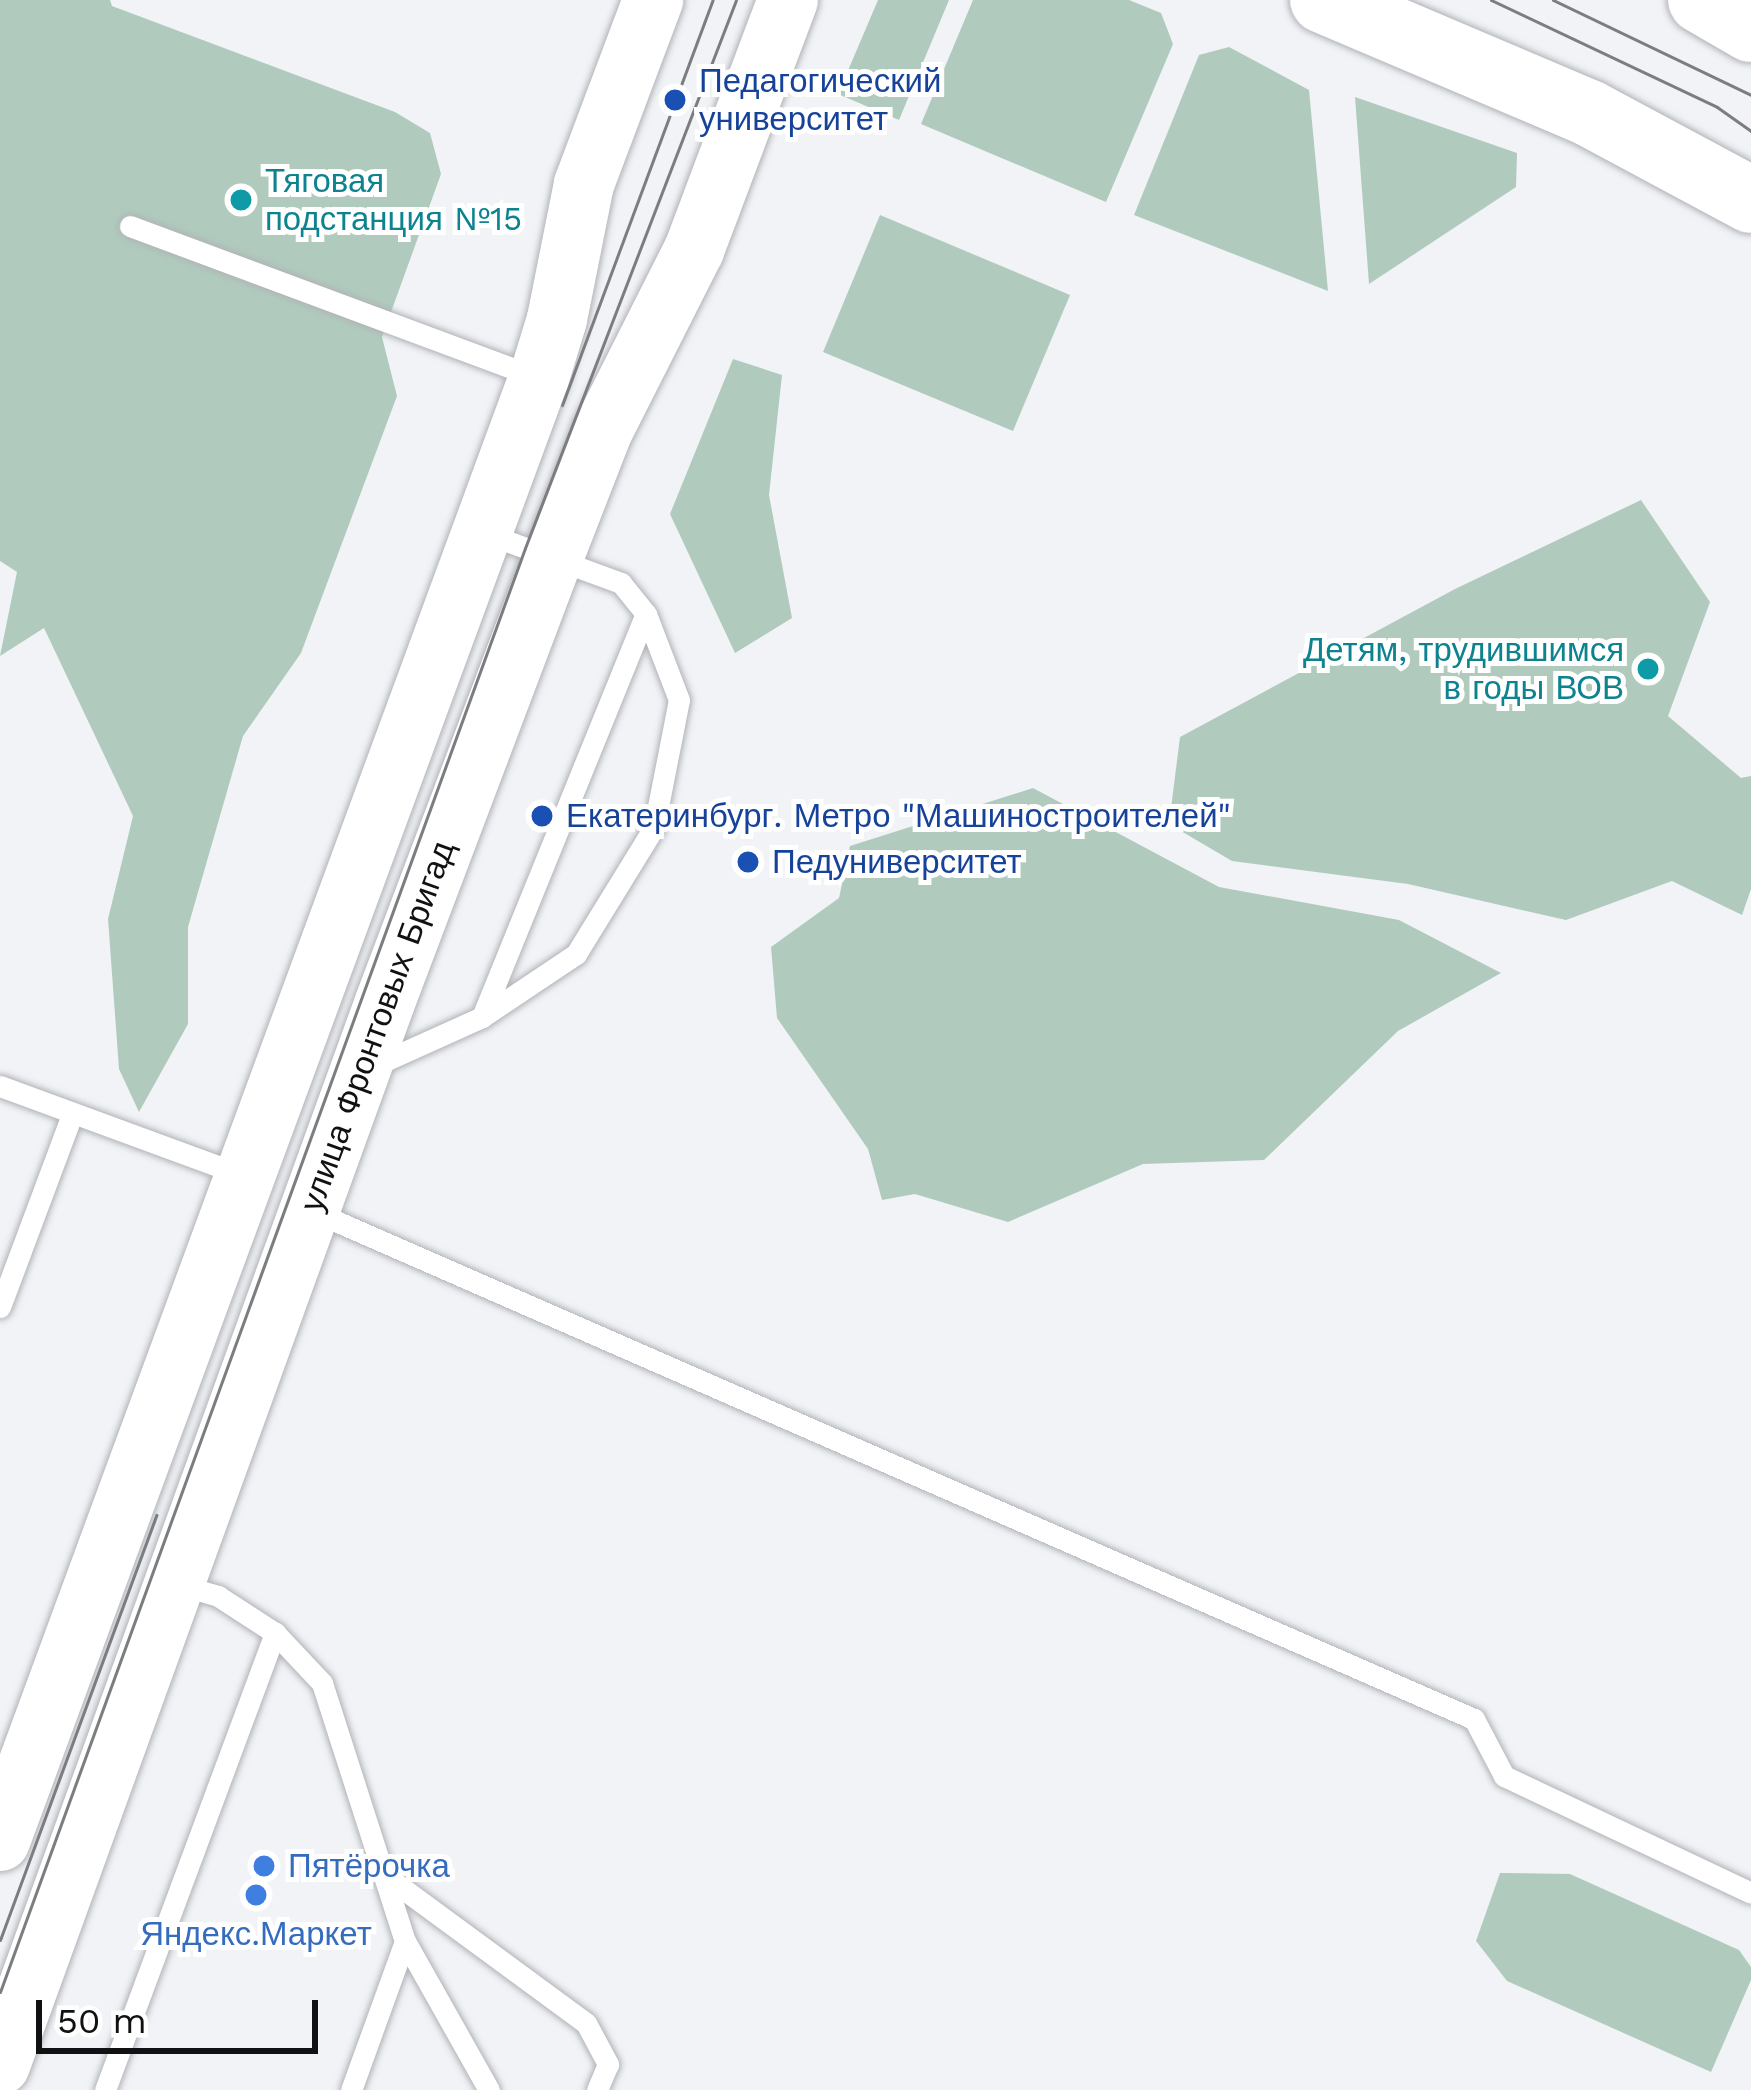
<!DOCTYPE html>
<html>
<head>
<meta charset="utf-8">
<style>
  body { margin:0 }
  #map { position:relative; width:1751px; height:2090px; overflow:hidden; background:#f1f3f7; font-family:"Work Sans",sans-serif }
  div>[style] { position:absolute }
  .green>* { inset:0; background:#b0cbbd }
  .roads { filter:drop-shadow(0 0 3px #b1b3b7) drop-shadow(0 0 3px #b1b3b7) }
  .lane>* { height:21px; margin:-10.5px; padding:0 10.5px; transform-origin:10.5px; border-radius:10.5px; background:#fff }
  .secondary>* { height:60px; margin:-30px; padding:0 30px; transform-origin:30px; border-radius:30px; background:#fff }
  .primary>* { height:66px; margin:-33px; padding:0 33px; transform-origin:33px; border-radius:33px; background:#fff }
  .tram>* { height:3px; margin:-1.5px; padding:0 1.5px; transform-origin:1.5px; border-radius:1.5px; background:#7c7d80 }
  .dots>* { width:33px; height:33px; translate:-50% -50%; box-sizing:border-box; border:6px solid #fff; border-radius:50% }
  span { translate:-50% -50%; white-space:nowrap; text-align:center; line-height:1.15; -webkit-text-stroke:10px #fff; paint-order:stroke }
  .transit-label { font-size:33px; color:#164399 }
  .left { translate:0 -50%; text-align:left }
  .culture-label { font-size:33px; color:#0d838f }
  .right { translate:-100% -50%; text-align:right }
  .street-label { font-size:33px; color:#101112 }
  .shop-label { font-size:33px; color:#366cbe }
  .scale { position:absolute; left:36px; top:2000px; width:282px; height:54px; box-sizing:border-box; border:6px solid #101112; border-top:0; padding-left:15px; font-size:36px; line-height:42px; white-space:nowrap; color:#101112; -webkit-text-stroke:9px #fff; paint-order:stroke }
</style>
</head>
<body>
<div id="map">
  <div class="green">
    <i style="clip-path:polygon(0 0,110px 0,112px 6px,395px 112px,430px 133px,441px 174px,382px 337px,397px 396px,301px 653px,243px 736px,188px 927px,188px 1024px,139px 1112px,119px 1069px,108px 919px,133px 816px,44px 628px,0 656px,17px 572px,0 561px)"></i>
    <i style="clip-path:polygon(878px 0,949px 0,899px 120px,838px 94px)"></i>
    <i style="clip-path:polygon(973px 0,1129px 0,1161px 13px,1173px 44px,1106px 202px,921px 124px)"></i>
    <i style="clip-path:polygon(1229px 47px,1309px 90px,1328px 291px,1134px 215px,1199px 55px)"></i>
    <i style="clip-path:polygon(1355px 97px,1517px 153px,1516px 187px,1369px 284px)"></i>
    <i style="clip-path:polygon(880px 215px,1070px 295px,1013px 431px,823px 352px)"></i>
    <i style="clip-path:polygon(733px 359px,782px 375px,769px 495px,792px 618px,735px 653px,670px 514px)"></i>
    <i style="clip-path:polygon(1641px 500px,1710px 602px,1668px 716px,1741px 778px,1751px 776px,1751px 889px,1742px 915px,1672px 881px,1566px 920px,1408px 884px,1232px 861px,1169px 824px,1180px 737px,1455px 589px)"></i>
    <i style="clip-path:polygon(1033px 788px,1219px 887px,1399px 920px,1501px 973px,1398px 1031px,1264px 1160px,1143px 1164px,1008px 1222px,915px 1194px,882px 1200px,868px 1149px,777px 1018px,771px 947px,839px 898px,850px 846px)"></i>
    <i style="clip-path:polygon(1500px 1873px,1570px 1874px,1739px 1950px,1751px 1967px,1751px 1980px,1711px 2072px,1507px 1981px,1476px 1941px)"></i>
  </div>
  <div class="roads">
    <div class="lane">
      <i style="left:130px;top:226px;width:435px;rotate:20.4deg"></i>
      <i style="left:482px;top:1017px;width:435px;rotate:-67.9deg"></i>
      <i style="left:371px;top:1067px;width:122px;rotate:-24.2deg"></i>
      <i style="left:482px;top:1017px;width:113px;rotate:-33.8deg"></i>
      <i style="left:576px;top:954px;width:149px;rotate:-58.4deg"></i>
      <i style="left:654px;top:827px;width:129px;rotate:-78.9deg"></i>
      <i style="left:679px;top:700px;width:92px;rotate:-111deg"></i>
      <i style="left:646px;top:614px;width:40px;rotate:-129deg"></i>
      <i style="left:621px;top:583px;width:145px;rotate:-159.8deg"></i>
      <i style="left:0;top:1086px;width:258px;rotate:20.2deg"></i>
      <i style="left:315px;top:1212px;width:1265px;rotate:23.63deg"></i>
      <i style="left:1474px;top:1719px;width:64px;rotate:62.2deg"></i>
      <i style="left:1504px;top:1776px;width:273px;rotate:25.3deg"></i>
      <i style="left:0;top:1307px;width:206px;rotate:-69.5deg"></i>
      <i style="left:180px;top:1585px;width:40px;rotate:16deg"></i>
      <i style="left:218px;top:1596px;width:68px;rotate:33deg"></i>
      <i style="left:275px;top:1633px;width:69px;rotate:46.8deg"></i>
      <i style="left:322px;top:1683px;width:271px;rotate:72.2deg"></i>
      <i style="left:405px;top:1941px;width:158px;rotate:109.9deg"></i>
      <i style="left:383px;top:1874px;width:252px;rotate:36.3deg"></i>
      <i style="left:586px;top:2023px;width:47px;rotate:61.8deg"></i>
      <i style="left:608px;top:2064px;width:28px;rotate:113deg"></i>
      <i style="left:405px;top:1941px;width:171px;rotate:60.6deg"></i>
      <i style="left:105px;top:2090px;width:488px;rotate:-69.6deg"></i>
    </div>
    <div class="secondary">
      <i style="left:0;top:1841px;width:1559px;rotate:-69.78deg"></i>
      <i style="left:539px;top:378px;width:62px;rotate:-73deg"></i>
      <i style="left:557px;top:319px;width:138px;rotate:-78.7deg"></i>
      <i style="left:584px;top:184px;width:197px;rotate:-69.4deg"></i>
      <i style="left:0;top:2065px;width:1131px;rotate:-70.09deg"></i>
      <i style="left:385px;top:1002px;width:475px;rotate:-69.3deg"></i>
      <i style="left:553px;top:558px;width:135px;rotate:-68.7deg"></i>
      <i style="left:602px;top:432px;width:204px;rotate:-63.2deg"></i>
      <i style="left:694px;top:250px;width:267px;rotate:-69.4deg"></i>
    </div>
    <div class="primary">
      <i style="left:1323px;top:0;width:289px;rotate:23deg"></i>
      <i style="left:1589px;top:113px;width:184px;rotate:28.2deg"></i>
      <i style="left:1701px;top:0;width:58px;rotate:30.1deg"></i>
    </div>
  </div>
  <div class="tram">
    <i style="left:1491px;top:0;width:250px;rotate:25.3deg"></i>
    <i style="left:1717px;top:107px;width:42px;rotate:35.2deg"></i>
    <i style="left:1553px;top:0;width:220px;rotate:25.6deg"></i>
    <i style="left:562px;top:405px;width:432px;rotate:-69.6deg"></i>
    <i style="left:0;top:1940px;width:453px;rotate:-69.8deg"></i>
    <i style="left:0;top:1992px;width:1536px;rotate:-70.02deg"></i>
    <i style="left:525px;top:548px;width:587px;rotate:-68.94deg"></i>
  </div>
  <div class="dots">
    <i style="left:675px;top:100px;background:#1a4fb4"></i>
    <i style="left:241px;top:200px;background:#0f9aa8"></i>
    <i style="left:1648px;top:669px;background:#0f9aa8"></i>
    <i style="left:542px;top:816px;background:#1a4fb4"></i>
    <i style="left:748px;top:862px;background:#1a4fb4"></i>
    <i style="left:264px;top:1866px;background:#3f7fe0"></i>
    <i style="left:256px;top:1895px;background:#3f7fe0"></i>
  </div>
  <div class="transit-label">
    <span class="left" style="left:699px;top:100px">Педагогический<br>университет</span>
    <span class="left" style="left:566px;top:816px">Екатеринбург. Метро "Машиностроителей"</span>
    <span class="left" style="left:772px;top:862px">Педуниверситет</span>
  </div>
  <div class="culture-label">
    <span class="left" style="left:265px;top:200px">Тяговая<br>подстанция №15</span>
    <span class="right" style="left:1624px;top:669px">Детям, трудившимся<br>в годы ВОВ</span>
  </div>
  <div class="street-label">
    <span style="left:377px;top:1026px;rotate:-70deg">улица Фронтовых Бригад</span>
  </div>
  <div class="shop-label">
    <span class="left" style="left:288px;top:1866px">Пятёрочка</span>
    <span style="left:256px;top:1934px">Яндекс.Маркет</span>
  </div>
  <div class="scale">50 m</div>
</div>
</body>
</html>
